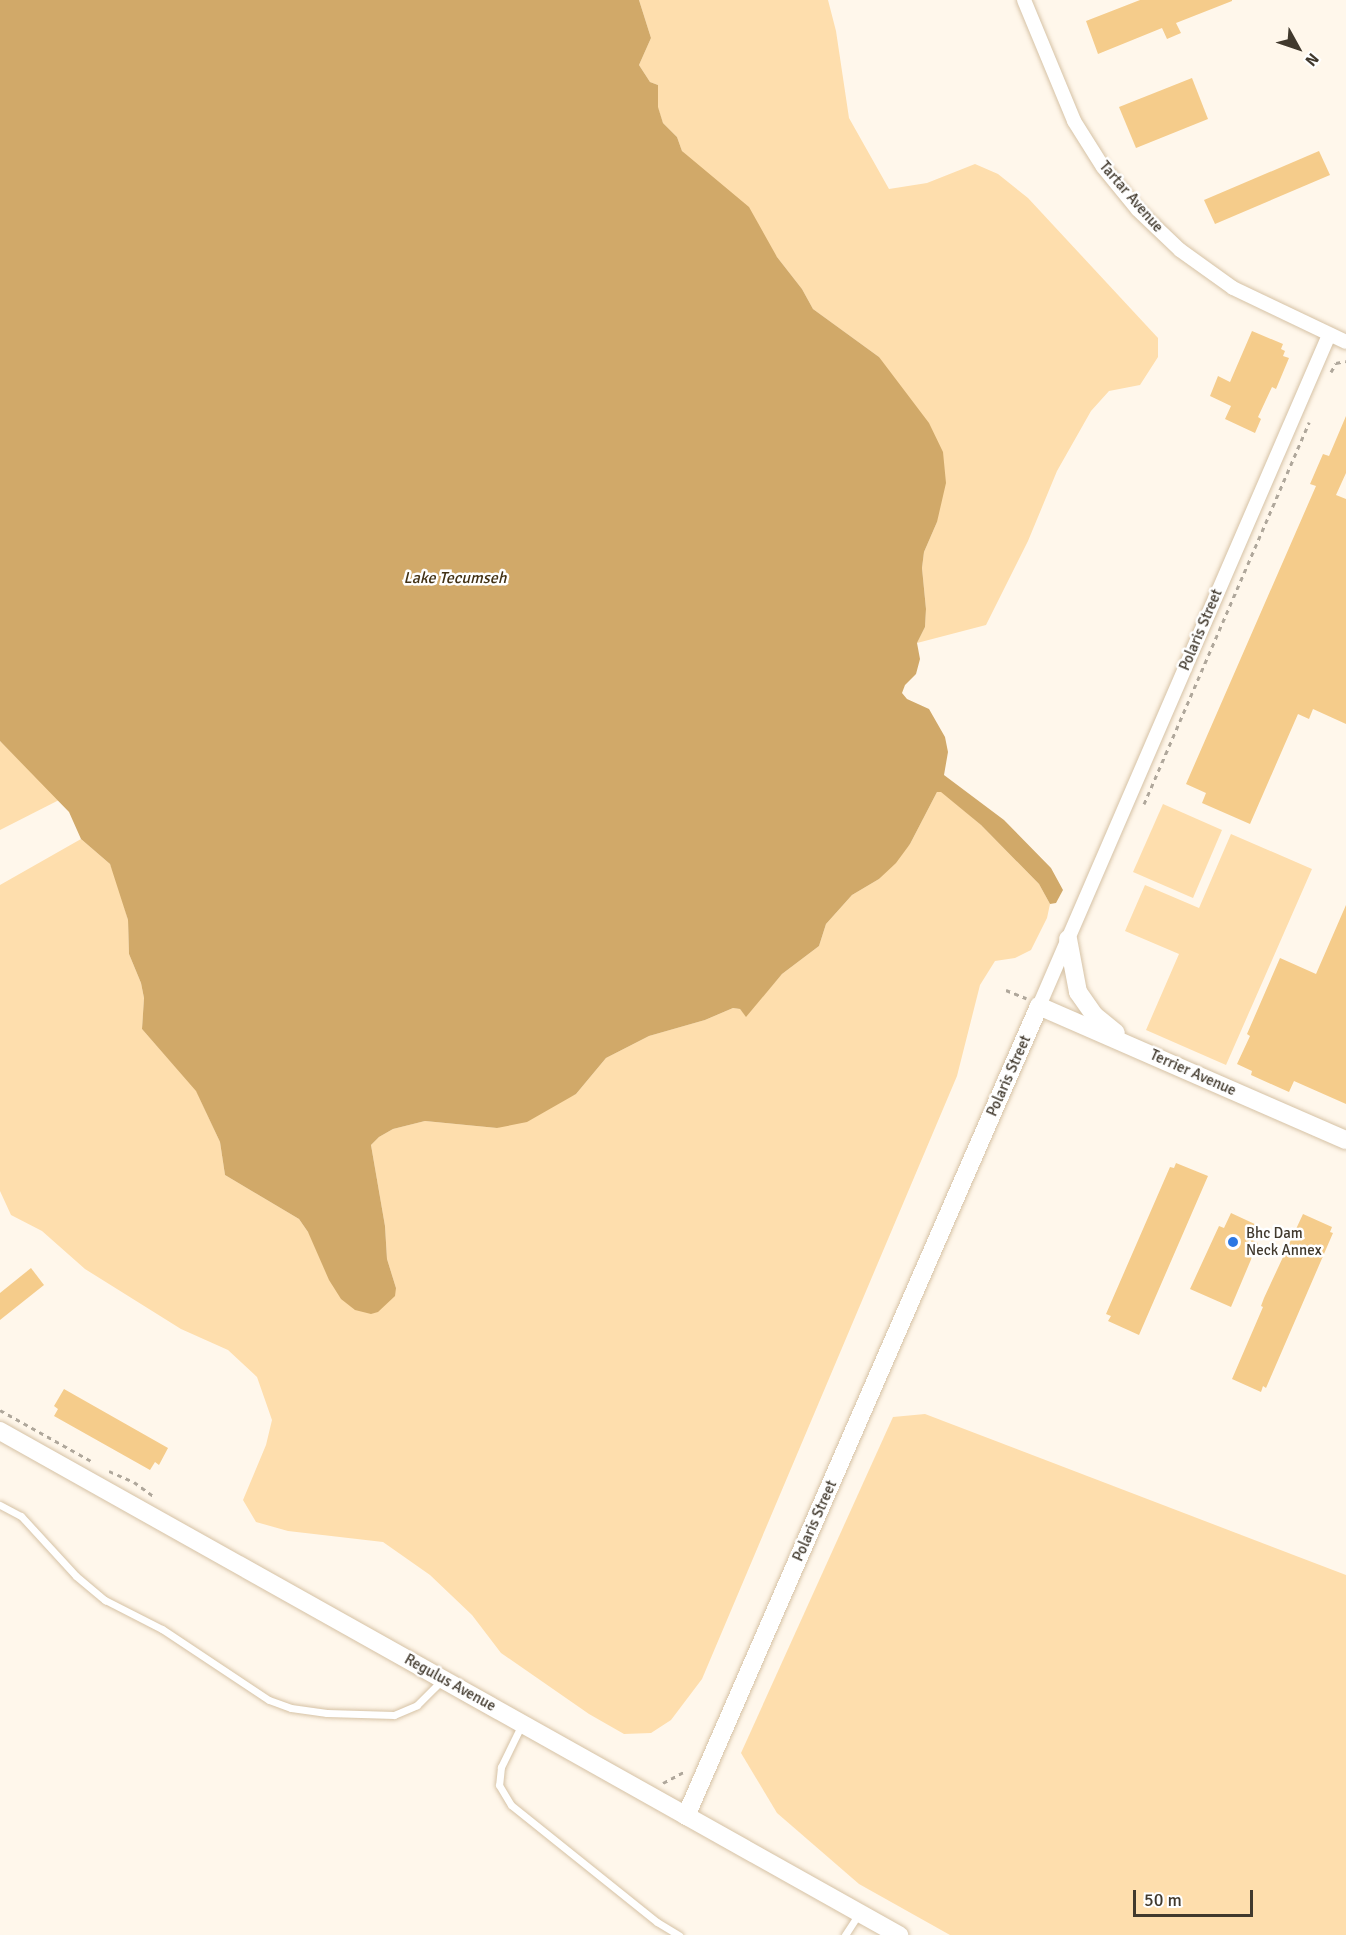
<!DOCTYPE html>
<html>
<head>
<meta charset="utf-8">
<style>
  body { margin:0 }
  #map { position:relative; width:1346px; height:1935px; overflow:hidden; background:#fff7eb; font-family:Signika,sans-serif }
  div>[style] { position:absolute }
  .green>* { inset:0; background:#fedead }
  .water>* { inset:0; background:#d1a969 }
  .building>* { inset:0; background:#f5cc8b }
  .path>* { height:3px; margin-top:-1.5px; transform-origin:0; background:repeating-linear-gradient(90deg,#afa79b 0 4.5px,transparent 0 9px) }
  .roads { filter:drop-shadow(0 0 2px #d6c2a5) drop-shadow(0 0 2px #d6c2a5) }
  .service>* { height:7px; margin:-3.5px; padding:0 3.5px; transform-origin:3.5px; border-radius:3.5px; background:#fff }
  .minor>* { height:14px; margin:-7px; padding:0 7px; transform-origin:7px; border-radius:7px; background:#fff }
  .tertiary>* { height:18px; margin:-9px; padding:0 9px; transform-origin:9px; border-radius:9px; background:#fff }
  .dots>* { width:16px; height:16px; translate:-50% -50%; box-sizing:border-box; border:3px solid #fff; border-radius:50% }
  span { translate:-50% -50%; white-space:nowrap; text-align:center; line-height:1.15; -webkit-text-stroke:5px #fff; paint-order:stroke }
  .street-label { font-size:15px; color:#41392d }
  .poi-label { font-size:15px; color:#41392d }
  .left { translate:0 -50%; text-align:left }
  .water-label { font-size:16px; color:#433215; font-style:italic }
  .north { position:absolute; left:1268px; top:18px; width:60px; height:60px; -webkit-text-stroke:4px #fff; paint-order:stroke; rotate:130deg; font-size:16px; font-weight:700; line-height:24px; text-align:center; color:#41392d }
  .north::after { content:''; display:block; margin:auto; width:21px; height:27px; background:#41392d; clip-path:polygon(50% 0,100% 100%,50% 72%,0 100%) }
  .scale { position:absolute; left:1133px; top:1890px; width:120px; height:27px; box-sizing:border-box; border:3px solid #41392d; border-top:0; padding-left:8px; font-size:18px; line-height:21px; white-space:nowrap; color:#41392d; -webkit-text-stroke:4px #fff; paint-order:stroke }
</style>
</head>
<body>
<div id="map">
  <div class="green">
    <i style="clip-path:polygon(639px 0,828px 0,836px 31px,849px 118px,889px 189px,927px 183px,975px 164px,998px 174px,1028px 198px,1158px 338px,1158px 357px,1140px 385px,1109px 391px,1091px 411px,1057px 471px,1028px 541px,986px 625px,917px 643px,925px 627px,926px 609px,922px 568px,924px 552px,937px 522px,879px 357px,813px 309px,802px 289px,777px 257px,682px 151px,677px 137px,663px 123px,658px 108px,658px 85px,650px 82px,639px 65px,651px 38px)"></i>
    <i style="clip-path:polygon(0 741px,59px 800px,0 830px)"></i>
    <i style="clip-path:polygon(941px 791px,981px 825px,1039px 884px,1050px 904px,1047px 918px,1031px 950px,1015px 958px,995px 961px,980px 985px,957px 1076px,702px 1679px,671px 1720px,651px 1733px,624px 1734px,589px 1714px,501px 1653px,472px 1615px,430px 1575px,383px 1542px,288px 1531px,256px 1522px,243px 1500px,266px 1445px,272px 1420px,257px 1377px,228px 1350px,181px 1329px,85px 1269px,42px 1231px,11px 1215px,0 1191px,0 885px,81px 839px,110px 864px,117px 881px,128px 920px,129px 954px,141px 983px,144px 998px,142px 1029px,196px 1090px,220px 1142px,225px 1175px,299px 1219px,308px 1232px,396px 1288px,387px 1259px,385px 1226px,371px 1145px,379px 1137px,393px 1129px,425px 1121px,497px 1128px,576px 1094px,606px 1058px,649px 1036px,705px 1020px,733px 1008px,740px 1009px,746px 1016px,782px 974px,819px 946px,826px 924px,852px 895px,879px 879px,910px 844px,937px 792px)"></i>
    <i style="clip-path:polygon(1163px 804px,1222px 830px,1193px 898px,1133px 872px)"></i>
    <i style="clip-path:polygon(1231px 834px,1312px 869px,1226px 1065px,1146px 1030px,1179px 954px,1125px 931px,1145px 885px,1199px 908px)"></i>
    <i style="clip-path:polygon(925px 1414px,1346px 1575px,1346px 1935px,950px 1935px,859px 1884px,777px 1813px,741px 1753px,893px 1417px)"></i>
  </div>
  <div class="water">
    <i style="clip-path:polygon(0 0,639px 0,651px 38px,639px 65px,650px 82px,658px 85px,658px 107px,663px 123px,677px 137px,682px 151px,749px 207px,777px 257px,802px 289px,813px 309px,879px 357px,929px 423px,943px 452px,946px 483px,937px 522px,924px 552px,922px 568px,926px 609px,925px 627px,917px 643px,920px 659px,916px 674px,905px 685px,902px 693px,907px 699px,929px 709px,945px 737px,948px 752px,944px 775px,1004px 820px,1051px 868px,1063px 890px,1056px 903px,1050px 904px,1039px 884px,981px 825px,941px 792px,937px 792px,910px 844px,896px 863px,879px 879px,852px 895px,826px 924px,819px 946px,782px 974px,746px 1017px,740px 1009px,733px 1008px,705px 1020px,649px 1036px,606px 1058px,576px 1094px,527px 1122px,497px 1128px,425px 1121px,393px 1129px,379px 1137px,371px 1145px,385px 1226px,387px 1259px,396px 1288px,395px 1296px,378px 1312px,371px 1314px,355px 1310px,341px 1299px,329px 1280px,308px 1232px,299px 1219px,225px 1175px,220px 1142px,196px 1091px,142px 1029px,144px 998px,141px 983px,129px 954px,128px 920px,110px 864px,81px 839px,69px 812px,0 741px)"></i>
  </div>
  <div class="building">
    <i style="clip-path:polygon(1140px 0,1232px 0,1232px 1px,1176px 23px,1181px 33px,1167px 39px,1162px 28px,1098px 54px,1086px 21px)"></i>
    <i style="clip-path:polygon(1192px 78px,1208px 119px,1136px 148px,1119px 107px)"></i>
    <i style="clip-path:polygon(1319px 151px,1330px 175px,1215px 224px,1204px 200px)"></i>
    <i style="clip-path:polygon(1252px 331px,1283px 344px,1281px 349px,1285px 351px,1283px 356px,1289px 358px,1276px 389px,1272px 387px,1258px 417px,1261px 419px,1255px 433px,1225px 419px,1231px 406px,1210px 396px,1218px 376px,1230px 382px)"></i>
    <i style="clip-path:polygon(1346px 416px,1346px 473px,1336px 495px,1346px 499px,1346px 724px,1313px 709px,1309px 719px,1298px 714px,1250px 824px,1202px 803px,1206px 793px,1186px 784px,1316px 486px,1310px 484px,1323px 454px,1329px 456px)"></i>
    <i style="clip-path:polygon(1346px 905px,1346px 1104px,1294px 1081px,1289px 1092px,1251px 1075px,1252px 1071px,1237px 1064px,1250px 1036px,1247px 1034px,1280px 958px,1316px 974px)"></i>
    <i style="clip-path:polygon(1176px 1163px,1208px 1176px,1139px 1335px,1108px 1321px,1111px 1316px,1106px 1314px,1170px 1167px,1174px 1168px)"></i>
    <i style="clip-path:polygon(1231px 1213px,1259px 1226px,1252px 1240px,1258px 1243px,1231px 1307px,1190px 1289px,1219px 1226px,1224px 1228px)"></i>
    <i style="clip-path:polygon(1303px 1214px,1332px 1227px,1330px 1232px,1333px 1233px,1266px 1388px,1263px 1386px,1261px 1392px,1232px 1379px,1263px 1307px,1261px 1306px,1264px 1298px)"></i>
    <i style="clip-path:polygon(31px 1268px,44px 1285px,0 1320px,0 1293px)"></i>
    <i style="clip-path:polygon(64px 1389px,168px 1448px,159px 1465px,155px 1462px,150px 1470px,54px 1416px,58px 1409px,54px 1406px)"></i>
  </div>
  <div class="path">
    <i style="left:1331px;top:372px;width:10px;rotate:-61deg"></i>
    <i style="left:1336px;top:363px;width:10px;rotate:-11deg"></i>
    <i style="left:1144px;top:804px;width:416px;rotate:-66.6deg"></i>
    <i style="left:1006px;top:990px;width:22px;rotate:22deg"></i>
    <i style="left:0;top:1410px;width:107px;rotate:29.2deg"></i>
    <i style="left:109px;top:1471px;width:27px;rotate:24deg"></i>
    <i style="left:134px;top:1482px;width:24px;rotate:36deg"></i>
    <i style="left:663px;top:1783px;width:26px;rotate:-28deg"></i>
  </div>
  <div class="roads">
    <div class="service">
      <i style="left:0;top:1505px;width:24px;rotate:28deg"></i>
      <i style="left:21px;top:1516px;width:81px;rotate:47.5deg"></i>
      <i style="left:76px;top:1576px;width:38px;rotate:40deg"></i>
      <i style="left:105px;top:1600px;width:64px;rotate:27deg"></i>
      <i style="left:162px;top:1629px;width:128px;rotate:33.6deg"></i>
      <i style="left:269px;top:1700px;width:23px;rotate:20deg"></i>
      <i style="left:291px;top:1708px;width:36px;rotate:8deg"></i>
      <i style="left:327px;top:1713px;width:67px;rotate:1.7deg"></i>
      <i style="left:394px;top:1715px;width:25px;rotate:-23deg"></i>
      <i style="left:417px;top:1705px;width:34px;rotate:-45deg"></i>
      <i style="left:521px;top:1726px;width:46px;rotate:116deg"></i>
      <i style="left:501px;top:1767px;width:18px;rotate:96deg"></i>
      <i style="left:499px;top:1785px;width:23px;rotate:59deg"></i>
      <i style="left:511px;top:1805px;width:187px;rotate:38.7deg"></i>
      <i style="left:657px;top:1922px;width:26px;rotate:31deg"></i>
      <i style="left:845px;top:1935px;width:24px;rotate:-57deg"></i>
    </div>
    <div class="minor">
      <i style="left:1024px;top:0;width:131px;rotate:67.5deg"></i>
      <i style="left:1074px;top:121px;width:54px;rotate:57.8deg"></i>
      <i style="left:1103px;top:167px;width:55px;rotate:50.9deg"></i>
      <i style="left:1138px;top:210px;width:58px;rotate:43.6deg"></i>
      <i style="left:1180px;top:250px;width:65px;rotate:35.6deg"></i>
      <i style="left:1233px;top:288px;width:125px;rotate:25.5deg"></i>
      <i style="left:1039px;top:1006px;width:731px;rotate:-66.63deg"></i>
    </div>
    <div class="tertiary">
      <i style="left:1068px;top:939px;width:54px;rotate:79.3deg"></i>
      <i style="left:1078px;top:992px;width:28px;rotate:55deg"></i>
      <i style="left:1094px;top:1015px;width:28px;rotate:39deg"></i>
      <i style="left:0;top:1431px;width:1031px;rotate:29.28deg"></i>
      <i style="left:686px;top:1816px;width:884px;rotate:-66.45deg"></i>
      <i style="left:1039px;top:1006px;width:335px;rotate:23.6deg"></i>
    </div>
  </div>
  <div class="dots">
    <i style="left:1233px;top:1242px;background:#2c77e3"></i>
  </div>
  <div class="street-label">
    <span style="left:1131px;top:197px;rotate:49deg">Tartar Avenue</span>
    <span style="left:1201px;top:630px;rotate:-67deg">Polaris Street</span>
    <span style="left:1193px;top:1073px;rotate:24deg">Terrier Avenue</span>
    <span style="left:1009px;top:1076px;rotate:-66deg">Polaris Street</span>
    <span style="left:815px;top:1521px;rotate:-66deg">Polaris Street</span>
    <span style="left:450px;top:1683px;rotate:29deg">Regulus Avenue</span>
  </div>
  <div class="poi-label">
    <span class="left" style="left:1246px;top:1242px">Bhc Dam<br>Neck Annex</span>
  </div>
  <div class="water-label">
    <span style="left:455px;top:578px">Lake Tecumseh</span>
  </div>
  <div class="north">N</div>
  <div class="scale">50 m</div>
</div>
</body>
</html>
